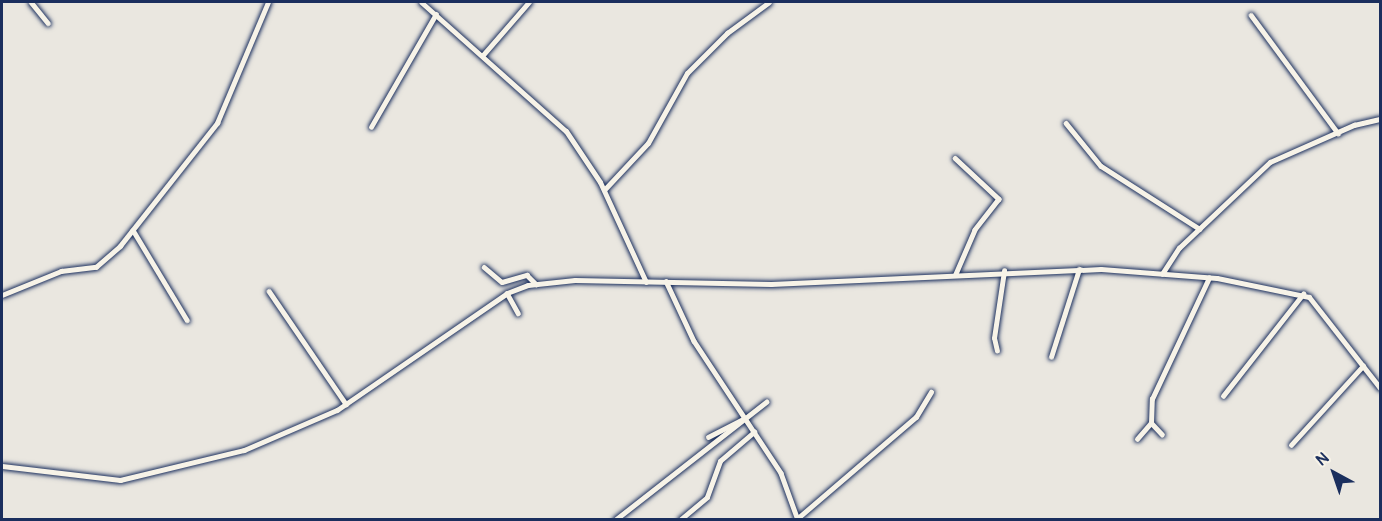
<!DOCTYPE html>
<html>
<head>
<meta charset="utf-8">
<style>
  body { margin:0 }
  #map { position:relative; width:1382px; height:521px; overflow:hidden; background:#eae7e0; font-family:Pangolin,sans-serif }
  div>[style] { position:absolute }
  .roads { filter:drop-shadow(0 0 2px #1b2f5e) drop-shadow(0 0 2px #1b2f5e) }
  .minor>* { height:4.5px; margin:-2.25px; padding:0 2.25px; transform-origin:2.25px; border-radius:2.25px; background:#f7f3e8 }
  .tertiary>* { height:5px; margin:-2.5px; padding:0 2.5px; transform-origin:2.5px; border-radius:2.5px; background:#f7f3e8 }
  span { translate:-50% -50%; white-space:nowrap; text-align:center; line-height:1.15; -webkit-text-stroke:4.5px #f7f3e8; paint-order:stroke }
  .frame { position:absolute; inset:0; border:3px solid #1b2f5e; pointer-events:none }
  .north { position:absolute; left:1304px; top:443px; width:60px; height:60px; -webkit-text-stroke:4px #f7f3e8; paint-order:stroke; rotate:320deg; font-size:16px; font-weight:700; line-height:24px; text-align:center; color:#1b2f5e }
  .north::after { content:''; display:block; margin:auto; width:21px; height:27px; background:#1b2f5e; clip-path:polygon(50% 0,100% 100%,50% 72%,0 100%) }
</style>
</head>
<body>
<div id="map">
  <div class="roads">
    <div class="minor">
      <i style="left:31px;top:2px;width:27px;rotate:51deg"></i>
      <i style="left:1251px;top:15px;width:147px;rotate:53.6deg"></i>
      <i style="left:483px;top:55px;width:70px;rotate:-49deg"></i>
      <i style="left:1066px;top:123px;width:55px;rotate:50.9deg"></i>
      <i style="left:1101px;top:166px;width:117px;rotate:32.5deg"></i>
      <i style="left:371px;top:127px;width:130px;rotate:-60.1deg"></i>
      <i style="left:955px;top:158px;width:60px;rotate:43deg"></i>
      <i style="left:999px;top:199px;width:39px;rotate:128deg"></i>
      <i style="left:975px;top:230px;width:48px;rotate:113.4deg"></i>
      <i style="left:133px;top:230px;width:105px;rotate:59deg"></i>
      <i style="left:484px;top:267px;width:23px;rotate:40deg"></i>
      <i style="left:502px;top:282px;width:26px;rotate:-16deg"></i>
      <i style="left:527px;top:275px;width:13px;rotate:45deg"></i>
      <i style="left:1162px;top:274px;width:31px;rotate:-57deg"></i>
      <i style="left:1179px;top:248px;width:125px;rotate:-43.4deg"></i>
      <i style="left:1270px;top:162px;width:92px;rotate:-23.8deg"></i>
      <i style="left:1354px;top:125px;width:27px;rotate:-13deg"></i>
      <i style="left:666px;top:281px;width:66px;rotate:65deg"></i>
      <i style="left:694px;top:341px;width:158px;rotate:56.6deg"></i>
      <i style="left:781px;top:473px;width:50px;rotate:70.1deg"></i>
      <i style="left:269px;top:291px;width:137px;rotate:55.7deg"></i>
      <i style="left:507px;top:293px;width:23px;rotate:61deg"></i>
      <i style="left:2px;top:295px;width:64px;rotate:-22.1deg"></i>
      <i style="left:61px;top:271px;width:35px;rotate:-7deg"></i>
      <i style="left:96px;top:267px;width:32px;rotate:-41deg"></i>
      <i style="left:120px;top:246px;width:157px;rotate:-51.7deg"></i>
      <i style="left:217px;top:123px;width:131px;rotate:-67.1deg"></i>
      <i style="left:997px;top:351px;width:13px;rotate:-103deg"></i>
      <i style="left:994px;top:338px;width:68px;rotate:-81.5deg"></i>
      <i style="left:1051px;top:357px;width:92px;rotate:-72.3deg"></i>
      <i style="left:1223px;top:396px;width:130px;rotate:-51.9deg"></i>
      <i style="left:1162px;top:435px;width:16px;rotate:-133deg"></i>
      <i style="left:1151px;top:423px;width:24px;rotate:-88deg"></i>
      <i style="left:1152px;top:399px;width:134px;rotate:-64.8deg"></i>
      <i style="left:708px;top:437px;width:39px;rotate:-27deg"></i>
      <i style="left:1137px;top:439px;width:21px;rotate:-49deg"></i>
      <i style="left:1291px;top:445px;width:107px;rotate:-47.7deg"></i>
      <i style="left:798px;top:518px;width:155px;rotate:-40.6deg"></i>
      <i style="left:916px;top:417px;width:29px;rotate:-59deg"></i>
      <i style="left:615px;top:520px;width:192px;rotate:-38deg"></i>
      <i style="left:680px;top:520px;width:35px;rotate:-40deg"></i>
      <i style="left:707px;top:497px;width:38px;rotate:-70deg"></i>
      <i style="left:720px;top:461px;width:45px;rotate:-40.5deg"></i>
    </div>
    <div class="tertiary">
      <i style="left:421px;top:2px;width:194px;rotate:41.7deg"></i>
      <i style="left:566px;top:131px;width:61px;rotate:56.3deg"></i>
      <i style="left:600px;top:182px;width:110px;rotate:65.3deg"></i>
      <i style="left:604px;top:190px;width:64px;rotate:-46.9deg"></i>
      <i style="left:648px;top:143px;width:80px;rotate:-60.9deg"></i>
      <i style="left:687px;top:73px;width:57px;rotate:-45deg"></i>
      <i style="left:727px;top:33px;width:52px;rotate:-36.4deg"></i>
      <i style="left:2px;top:466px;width:119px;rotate:6.8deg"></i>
      <i style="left:120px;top:480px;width:128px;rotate:-13.6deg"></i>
      <i style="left:244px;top:450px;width:101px;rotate:-23.3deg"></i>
      <i style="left:337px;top:410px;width:206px;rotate:-34.5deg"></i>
      <i style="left:507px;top:293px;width:22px;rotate:-21deg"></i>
      <i style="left:528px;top:285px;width:47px;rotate:-6.1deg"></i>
      <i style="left:575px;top:280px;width:196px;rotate:1.2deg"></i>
      <i style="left:771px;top:284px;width:330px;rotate:-2.6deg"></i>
      <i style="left:1101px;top:269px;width:116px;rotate:4.4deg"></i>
      <i style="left:1217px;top:278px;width:94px;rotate:11.7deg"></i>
      <i style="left:1309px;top:297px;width:115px;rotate:52deg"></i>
    </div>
  </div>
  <div class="frame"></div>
  <div class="north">N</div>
</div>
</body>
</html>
